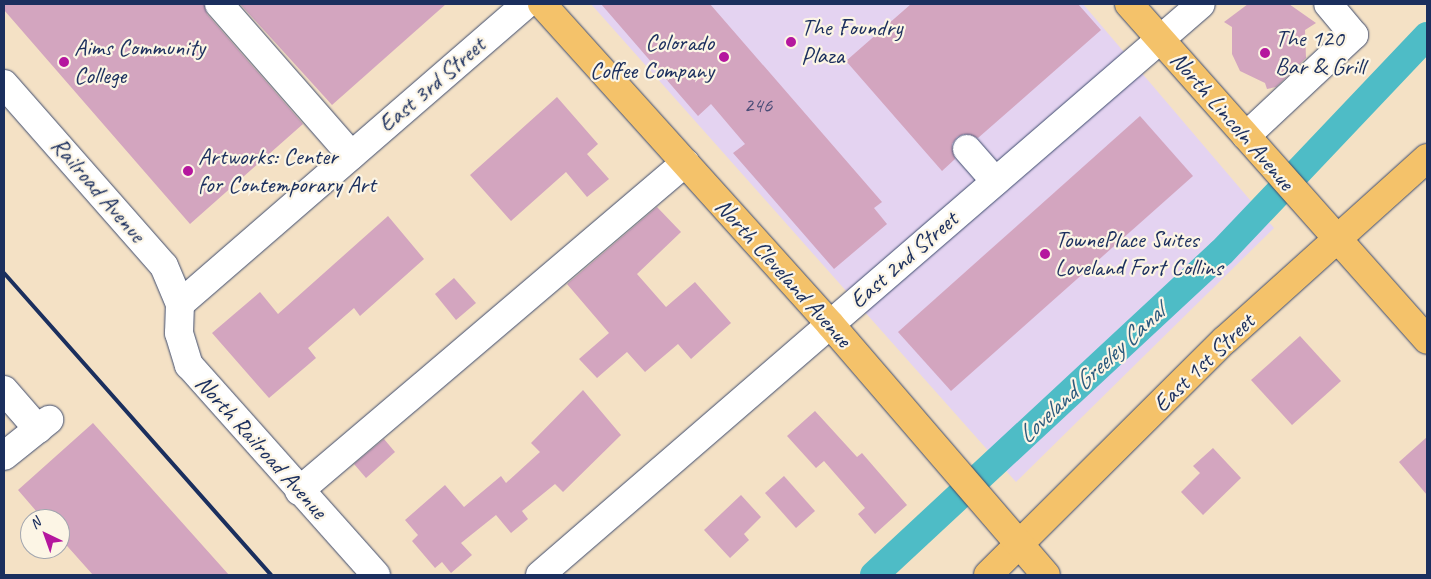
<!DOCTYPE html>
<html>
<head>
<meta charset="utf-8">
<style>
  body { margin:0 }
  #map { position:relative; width:1431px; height:579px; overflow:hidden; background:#f4e1c5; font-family:Caveat,sans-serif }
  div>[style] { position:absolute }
  .built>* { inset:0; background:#e4d3f1 }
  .canal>* { height:28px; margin:-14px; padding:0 14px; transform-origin:14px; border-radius:14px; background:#4ebcc6 }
  .building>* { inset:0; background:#d3a5bf }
  .roads { filter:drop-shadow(0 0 1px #3c4a6d) drop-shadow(0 0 1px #3c4a6d) }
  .minor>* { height:28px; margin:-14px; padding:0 14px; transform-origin:14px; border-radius:14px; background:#fff }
  .major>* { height:28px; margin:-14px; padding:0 14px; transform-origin:14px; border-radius:14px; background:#f4c26a }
  .highway>* { height:28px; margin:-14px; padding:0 14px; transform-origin:14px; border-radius:14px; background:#f4c26a }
  .rail>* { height:4px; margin:-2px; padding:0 2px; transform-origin:2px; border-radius:2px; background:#1b2f5e }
  .dots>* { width:14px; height:14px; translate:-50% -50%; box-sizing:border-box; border:2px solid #fcf5e5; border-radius:50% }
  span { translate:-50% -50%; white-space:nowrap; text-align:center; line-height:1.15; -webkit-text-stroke:4.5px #fcf5e5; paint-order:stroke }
  .number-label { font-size:21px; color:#494c76 }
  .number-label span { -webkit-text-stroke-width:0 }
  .poi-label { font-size:24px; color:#1b2f5e }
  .left { translate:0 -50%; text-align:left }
  .right { translate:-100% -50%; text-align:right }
  .street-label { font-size:24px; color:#1b2f5e }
  .water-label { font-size:25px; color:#2a597d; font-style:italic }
  .frame { position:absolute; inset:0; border:5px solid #1b2f5e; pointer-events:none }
  .north { position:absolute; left:20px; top:509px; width:50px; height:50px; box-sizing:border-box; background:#fcf5e5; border:1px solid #a2a6af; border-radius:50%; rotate:318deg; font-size:14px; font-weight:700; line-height:20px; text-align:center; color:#1b2f5e }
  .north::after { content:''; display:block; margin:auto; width:18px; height:22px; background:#b5179e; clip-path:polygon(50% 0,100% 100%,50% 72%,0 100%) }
</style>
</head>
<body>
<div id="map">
  <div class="built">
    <i style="clip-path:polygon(591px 4px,1083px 4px,1274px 228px,1016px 482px)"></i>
  </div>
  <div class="canal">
    <i style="left:874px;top:575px;width:473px;rotate:-42.9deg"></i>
    <i style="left:1221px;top:253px;width:299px;rotate:-46.5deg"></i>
  </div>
  <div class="building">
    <i style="clip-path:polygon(4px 4px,204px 4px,207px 14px,303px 124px,190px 224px,4px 10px)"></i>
    <i style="clip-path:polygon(240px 4px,446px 4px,332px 105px)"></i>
    <i style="clip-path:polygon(601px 4px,710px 4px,882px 202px,874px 208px,887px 224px,834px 269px,733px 153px,745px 144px,711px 104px,698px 116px)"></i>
    <i style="clip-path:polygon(911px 4px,1078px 4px,1101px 30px,978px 138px,964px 134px,957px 137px,952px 144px,955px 159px,942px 171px,846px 61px)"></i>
    <i style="clip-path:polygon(1248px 4px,1289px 4px,1316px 23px,1305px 30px,1306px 58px,1276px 87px,1267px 89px,1265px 83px,1240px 71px,1232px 54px,1232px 27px,1224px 22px)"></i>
    <i style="clip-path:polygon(557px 97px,598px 144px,587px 154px,609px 179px,587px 197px,566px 172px,511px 221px,470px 175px)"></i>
    <i style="clip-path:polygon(1140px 116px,1193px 176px,951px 391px,898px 332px)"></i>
    <i style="clip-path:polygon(657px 207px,681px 232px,637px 274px,666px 307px,695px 282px,731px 323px,691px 359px,678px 344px,645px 372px,627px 352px,597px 378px,579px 359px,609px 333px,567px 284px)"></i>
    <i style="clip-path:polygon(388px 216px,424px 259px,360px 316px,354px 308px,308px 348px,316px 358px,269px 398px,212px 333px,260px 292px,278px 314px)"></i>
    <i style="clip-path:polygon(454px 278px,476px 303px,456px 320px,435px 294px)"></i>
    <i style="clip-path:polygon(1300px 336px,1341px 381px,1292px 425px,1251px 380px)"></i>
    <i style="clip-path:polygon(583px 390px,621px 435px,563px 492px,555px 484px,522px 511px,528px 519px,511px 533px,496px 515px,461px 543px,472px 555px,451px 573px,442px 562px,435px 568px,412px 541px,418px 535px,405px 520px,445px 485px,464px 507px,501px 476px,506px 483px,540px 452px,531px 443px)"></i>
    <i style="clip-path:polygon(815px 411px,857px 457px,862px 453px,907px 505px,875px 534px,858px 514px,865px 508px,824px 461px,816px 468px,787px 436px)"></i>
    <i style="clip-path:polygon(93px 423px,229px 575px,93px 575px,60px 538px,60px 519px,43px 519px,18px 490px)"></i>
    <i style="clip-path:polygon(1427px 437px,1427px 495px,1399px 462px)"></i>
    <i style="clip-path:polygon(384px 439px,395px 452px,366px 478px,354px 464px)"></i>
    <i style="clip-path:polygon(1213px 448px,1241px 478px,1203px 515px,1181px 492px,1200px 473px,1193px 466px)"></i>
    <i style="clip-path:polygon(784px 476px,815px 511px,796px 528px,765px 493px)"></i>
    <i style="clip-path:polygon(741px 495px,761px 517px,744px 534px,749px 540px,730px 558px,704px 530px)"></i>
  </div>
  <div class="roads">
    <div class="minor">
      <i style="left:219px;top:4px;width:201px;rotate:48.8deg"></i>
      <i style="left:4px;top:84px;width:242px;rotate:48.7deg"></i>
      <i style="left:164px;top:266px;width:41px;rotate:67.2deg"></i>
      <i style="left:180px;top:304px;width:29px;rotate:92deg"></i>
      <i style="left:179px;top:333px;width:34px;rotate:73deg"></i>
      <i style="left:189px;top:365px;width:281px;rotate:48.3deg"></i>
      <i style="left:1246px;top:136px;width:148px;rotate:-43.1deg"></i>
      <i style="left:1354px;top:35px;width:40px;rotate:-130deg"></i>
      <i style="left:967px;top:149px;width:43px;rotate:48.8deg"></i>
      <i style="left:180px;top:304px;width:458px;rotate:-40.9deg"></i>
      <i style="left:4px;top:390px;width:52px;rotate:48.9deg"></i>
      <i style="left:4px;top:456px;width:58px;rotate:-38.7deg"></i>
      <i style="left:299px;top:491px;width:507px;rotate:-40.36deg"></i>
      <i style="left:540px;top:575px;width:873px;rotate:-40.82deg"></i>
    </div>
    <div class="major">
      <i style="left:988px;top:575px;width:334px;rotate:-44.8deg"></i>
      <i style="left:1225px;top:340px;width:272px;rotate:-42deg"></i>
    </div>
    <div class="highway">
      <i style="left:542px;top:4px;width:431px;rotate:48deg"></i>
      <i style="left:830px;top:324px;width:331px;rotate:49.3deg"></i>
      <i style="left:1129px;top:4px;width:449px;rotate:48.4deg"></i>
    </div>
  </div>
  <div class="rail">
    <i style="left:4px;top:273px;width:403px;rotate:48.5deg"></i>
  </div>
  <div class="dots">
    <i style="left:791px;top:42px;background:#b5179e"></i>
    <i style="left:1265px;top:53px;background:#b5179e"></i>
    <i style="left:724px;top:57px;background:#b5179e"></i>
    <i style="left:64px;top:62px;background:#b5179e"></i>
    <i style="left:188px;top:171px;background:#b5179e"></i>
    <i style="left:1045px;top:254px;background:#b5179e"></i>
  </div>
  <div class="number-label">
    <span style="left:758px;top:105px">246</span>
  </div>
  <div class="poi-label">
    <span class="left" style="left:801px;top:42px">The Foundry<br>Plaza</span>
    <span class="left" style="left:1275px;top:53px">The 120<br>Bar &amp; Grill</span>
    <span class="right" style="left:714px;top:57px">Colorado<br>Coffee Company</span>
    <span class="left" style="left:74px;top:62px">Aims Community<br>College</span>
    <span class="left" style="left:198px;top:171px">Artworks: Center<br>for Contemporary Art</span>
    <span class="left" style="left:1055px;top:254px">TownePlace Suites<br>Loveland Fort Collins</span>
  </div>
  <div class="street-label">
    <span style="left:432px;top:85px;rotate:-41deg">East 3rd Street</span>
    <span style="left:1232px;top:121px;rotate:49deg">North Lincoln Avenue</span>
    <span style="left:98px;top:190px;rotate:49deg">Railroad Avenue</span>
    <span style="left:904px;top:260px;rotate:-41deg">East 2nd Street</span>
    <span style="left:783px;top:273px;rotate:48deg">North Cleveland Avenue</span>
    <span style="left:1204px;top:363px;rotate:-44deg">East 1st Street</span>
    <span style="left:261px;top:447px;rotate:48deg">North Railroad Avenue</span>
  </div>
  <div class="water-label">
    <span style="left:1091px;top:374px;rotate:-43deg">Loveland Greeley Canal</span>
  </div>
  <div class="frame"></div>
  <div class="north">N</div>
</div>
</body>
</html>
